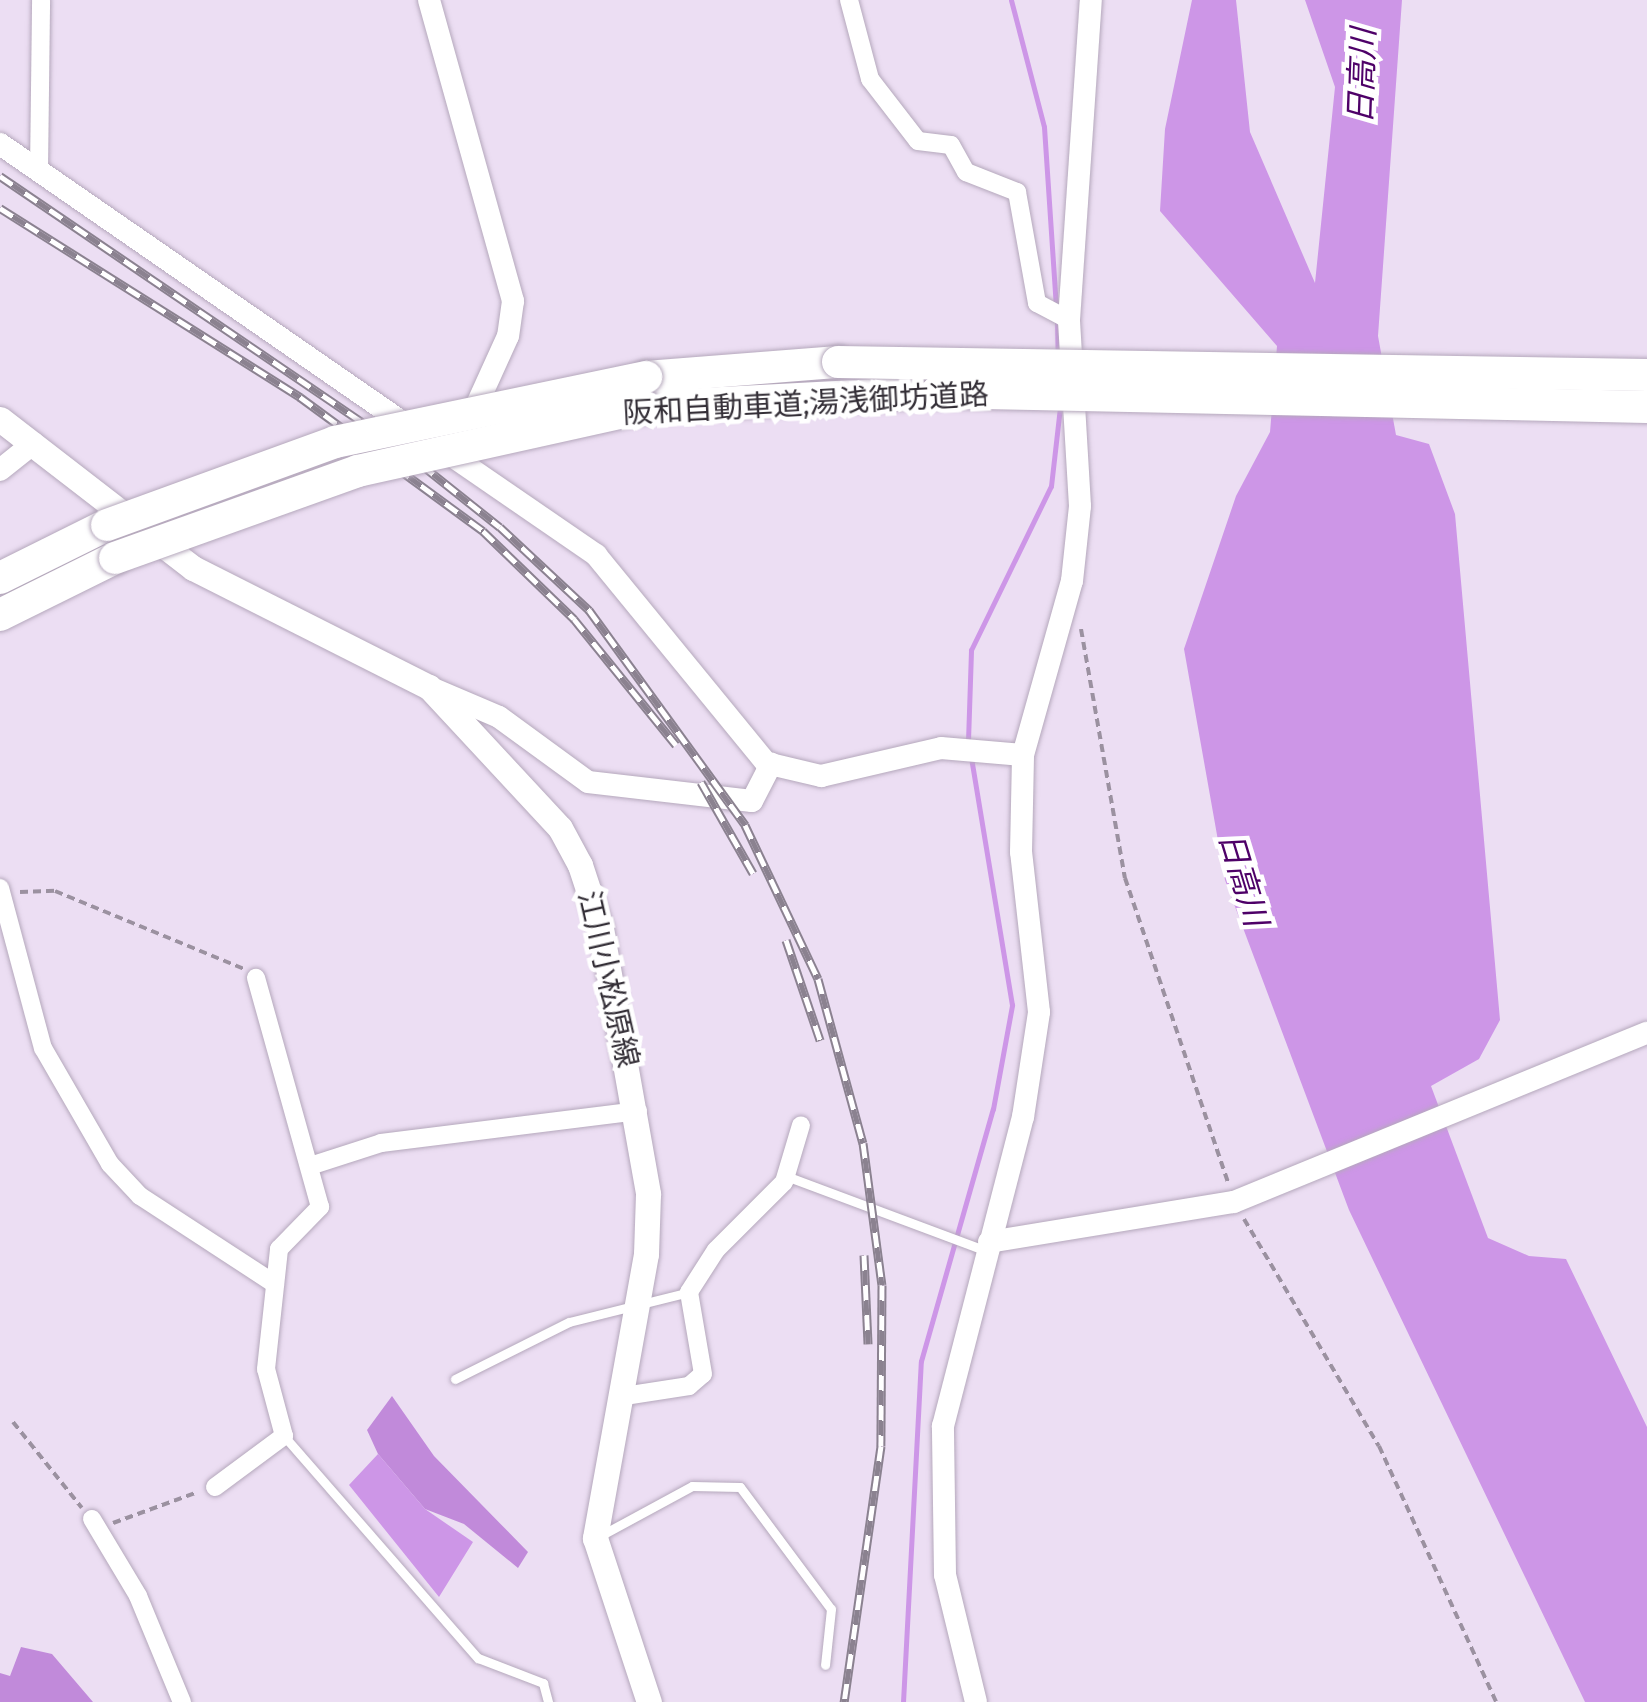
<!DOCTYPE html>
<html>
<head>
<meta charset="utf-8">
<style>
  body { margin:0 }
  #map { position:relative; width:1647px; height:1702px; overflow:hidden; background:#ecdef3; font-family:"Fira Sans Condensed","Noto Sans JP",sans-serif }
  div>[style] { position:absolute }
  .forest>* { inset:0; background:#c18ada }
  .water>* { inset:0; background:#cd96e7 }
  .stream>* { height:5px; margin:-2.5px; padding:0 2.5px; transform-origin:2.5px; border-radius:2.5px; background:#cd96e7 }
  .path>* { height:4px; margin-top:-2px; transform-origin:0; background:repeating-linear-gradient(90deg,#9b91a0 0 8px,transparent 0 13px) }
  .roads { filter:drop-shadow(0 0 2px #b5a8bc) drop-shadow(0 0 2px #b5a8bc) }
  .service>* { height:9px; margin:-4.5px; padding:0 4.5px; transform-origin:4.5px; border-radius:4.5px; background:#fff }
  .minor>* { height:18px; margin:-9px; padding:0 9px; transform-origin:9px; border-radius:9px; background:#fff }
  .tertiary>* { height:22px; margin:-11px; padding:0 11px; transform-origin:11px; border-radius:11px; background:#fff }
  .secondary>* { height:25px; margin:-12.5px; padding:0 12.5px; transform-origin:12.5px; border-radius:12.5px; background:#fff }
  .motorway>* { height:32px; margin:-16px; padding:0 16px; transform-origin:16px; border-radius:16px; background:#fff }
  .rail>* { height:9px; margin-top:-4.5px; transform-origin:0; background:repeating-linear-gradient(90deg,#fff 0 15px,#8b8290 0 30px); box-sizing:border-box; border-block:2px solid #8b8290 }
  .bridges { filter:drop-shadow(0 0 2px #b5a8bc) drop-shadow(0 0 2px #b5a8bc) }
  .motorway-bridge>* { height:32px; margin:-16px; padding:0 16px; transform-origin:16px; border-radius:16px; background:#fff }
  span { translate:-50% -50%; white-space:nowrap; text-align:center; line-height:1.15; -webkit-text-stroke:9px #fff; paint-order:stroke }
  .street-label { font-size:30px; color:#342f37 }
  .water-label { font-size:32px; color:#4e0168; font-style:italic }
</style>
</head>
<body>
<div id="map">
  <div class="forest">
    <i style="clip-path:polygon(392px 1396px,434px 1456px,528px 1552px,518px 1568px,464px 1524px,425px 1509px,378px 1454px,367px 1430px)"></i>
    <i style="clip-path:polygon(21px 1647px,52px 1654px,93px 1702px,0 1702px,0 1673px,10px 1676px)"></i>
  </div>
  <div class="water">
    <i style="clip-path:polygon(1192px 0,1236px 0,1250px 132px,1315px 283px,1335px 87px,1305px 0,1402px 0,1378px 336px,1396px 435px,1429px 444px,1455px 514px,1500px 1020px,1479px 1059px,1431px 1086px,1488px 1238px,1529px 1256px,1566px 1259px,1647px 1427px,1647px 1702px,1585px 1702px,1349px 1210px,1225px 880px,1184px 649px,1236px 496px,1270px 432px,1277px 346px,1160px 211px,1165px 129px)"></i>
    <i style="clip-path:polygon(378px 1454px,425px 1509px,473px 1542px,439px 1597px,349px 1485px)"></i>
  </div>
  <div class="stream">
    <i style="left:1011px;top:0;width:131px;rotate:75.4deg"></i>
    <i style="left:1044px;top:127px;width:179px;rotate:86.2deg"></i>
    <i style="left:1057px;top:317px;width:39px;rotate:89deg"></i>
    <i style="left:968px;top:741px;width:91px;rotate:-88.1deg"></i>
    <i style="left:971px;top:650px;width:182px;rotate:-64deg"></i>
    <i style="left:1051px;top:486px;width:80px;rotate:-83.5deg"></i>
    <i style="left:903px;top:1702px;width:341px;rotate:-87deg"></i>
    <i style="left:921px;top:1361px;width:262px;rotate:-74.1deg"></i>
    <i style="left:993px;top:1109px;width:106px;rotate:-79.6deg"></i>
    <i style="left:1012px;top:1005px;width:251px;rotate:-99.4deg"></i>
  </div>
  <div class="path">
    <i style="left:1081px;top:629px;width:253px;rotate:80deg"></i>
    <i style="left:1125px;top:878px;width:322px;rotate:71.3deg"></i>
    <i style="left:20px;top:892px;width:35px;rotate:-2deg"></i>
    <i style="left:55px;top:891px;width:204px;rotate:22.4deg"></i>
    <i style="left:1244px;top:1219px;width:264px;rotate:59.3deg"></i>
    <i style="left:1379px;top:1446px;width:281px;rotate:65.4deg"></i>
    <i style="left:13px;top:1422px;width:110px;rotate:51.3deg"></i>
    <i style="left:113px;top:1523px;width:90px;rotate:-20deg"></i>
  </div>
  <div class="roads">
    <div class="service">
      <i style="left:786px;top:1176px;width:215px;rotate:20.5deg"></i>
      <i style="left:455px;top:1379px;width:127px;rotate:-26.6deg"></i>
      <i style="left:569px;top:1322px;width:124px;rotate:-14deg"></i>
      <i style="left:284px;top:1436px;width:295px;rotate:48.9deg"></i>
      <i style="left:478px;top:1658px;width:70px;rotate:21deg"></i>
      <i style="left:543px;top:1683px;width:20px;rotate:75deg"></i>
      <i style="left:598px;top:1537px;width:107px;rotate:-28.5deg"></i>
      <i style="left:692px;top:1486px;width:48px;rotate:1.2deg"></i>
      <i style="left:740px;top:1487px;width:152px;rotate:53.3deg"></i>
      <i style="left:831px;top:1609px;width:56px;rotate:96.1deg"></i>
    </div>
    <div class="minor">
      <i style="left:849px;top:0;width:82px;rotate:75.1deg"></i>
      <i style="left:870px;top:79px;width:78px;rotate:52.3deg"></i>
      <i style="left:918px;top:141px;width:33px;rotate:7deg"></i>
      <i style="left:951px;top:145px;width:31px;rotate:61deg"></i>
      <i style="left:966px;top:172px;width:55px;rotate:21.4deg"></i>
      <i style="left:1017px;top:192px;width:113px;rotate:79.8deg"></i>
      <i style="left:1037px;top:303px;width:36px;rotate:28deg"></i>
      <i style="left:39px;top:171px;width:171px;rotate:-89.3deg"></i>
      <i style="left:0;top:888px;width:166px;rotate:75deg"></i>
      <i style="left:43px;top:1048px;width:134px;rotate:60deg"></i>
      <i style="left:110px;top:1164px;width:44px;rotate:46.8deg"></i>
      <i style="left:140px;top:1196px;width:161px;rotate:33.1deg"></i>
      <i style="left:310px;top:1166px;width:75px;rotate:-17.9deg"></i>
      <i style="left:381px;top:1143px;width:259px;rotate:-7.1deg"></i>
      <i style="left:618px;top:1397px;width:72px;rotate:-8.8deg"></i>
      <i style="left:689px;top:1386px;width:18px;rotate:-41deg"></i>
      <i style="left:703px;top:1374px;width:83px;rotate:-99.7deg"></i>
      <i style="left:689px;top:1292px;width:50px;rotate:-57.3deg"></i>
      <i style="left:716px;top:1250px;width:96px;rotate:-45deg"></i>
      <i style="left:784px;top:1182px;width:59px;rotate:-73.4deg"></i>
      <i style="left:215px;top:1487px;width:86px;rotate:-36.5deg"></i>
      <i style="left:284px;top:1436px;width:69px;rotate:-105deg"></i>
      <i style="left:266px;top:1369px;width:121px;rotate:-83.8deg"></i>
      <i style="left:279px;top:1249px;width:59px;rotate:-45.7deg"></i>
      <i style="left:320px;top:1207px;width:238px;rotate:-105.6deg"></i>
      <i style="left:92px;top:1519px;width:90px;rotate:59.1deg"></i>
      <i style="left:138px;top:1596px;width:115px;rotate:67.5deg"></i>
    </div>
    <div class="tertiary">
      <i style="left:429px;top:0;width:313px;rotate:74.4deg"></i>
      <i style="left:513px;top:301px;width:35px;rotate:98deg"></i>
      <i style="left:508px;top:336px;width:94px;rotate:114.4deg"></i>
      <i style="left:0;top:144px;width:501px;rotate:34.67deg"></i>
      <i style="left:439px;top:447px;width:191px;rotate:34.5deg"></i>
      <i style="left:596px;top:555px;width:269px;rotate:50.7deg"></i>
      <i style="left:766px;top:763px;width:57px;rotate:13.3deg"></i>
      <i style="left:821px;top:776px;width:123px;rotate:-13.1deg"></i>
      <i style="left:941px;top:748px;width:82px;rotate:4.9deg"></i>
      <i style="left:0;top:470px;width:43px;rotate:-38.5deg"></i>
      <i style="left:429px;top:687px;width:76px;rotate:23.2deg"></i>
      <i style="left:499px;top:717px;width:110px;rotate:36.1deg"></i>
      <i style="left:588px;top:782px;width:165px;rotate:6.6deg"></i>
      <i style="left:752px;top:801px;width:42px;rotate:-62.8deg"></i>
      <i style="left:989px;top:1242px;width:248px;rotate:-9.3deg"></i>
      <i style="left:1234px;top:1202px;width:446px;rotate:-22.3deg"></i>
      <i style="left:976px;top:1702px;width:131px;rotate:-103.7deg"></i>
      <i style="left:945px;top:1575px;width:149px;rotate:-90.8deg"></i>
      <i style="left:943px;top:1426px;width:319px;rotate:-75.5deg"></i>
      <i style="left:1023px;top:1117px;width:106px;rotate:-81.3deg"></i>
      <i style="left:1039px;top:1012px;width:161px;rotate:-96.4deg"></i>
      <i style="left:1021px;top:852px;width:97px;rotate:-88.8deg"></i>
      <i style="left:1023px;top:755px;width:181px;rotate:-74.3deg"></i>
      <i style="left:1072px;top:581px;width:75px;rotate:-83.9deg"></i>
      <i style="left:1080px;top:506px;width:186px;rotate:-93.4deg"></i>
      <i style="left:1069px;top:320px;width:321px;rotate:-86.1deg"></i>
    </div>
    <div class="secondary">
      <i style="left:0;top:419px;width:244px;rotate:37.7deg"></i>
      <i style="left:193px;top:568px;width:264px;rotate:26.8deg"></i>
      <i style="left:429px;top:687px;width:192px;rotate:47.1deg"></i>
      <i style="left:560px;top:828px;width:42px;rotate:61.6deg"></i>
      <i style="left:580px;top:865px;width:67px;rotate:71.8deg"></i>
      <i style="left:601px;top:929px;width:269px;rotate:79.9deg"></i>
      <i style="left:648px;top:1194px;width:60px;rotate:91.9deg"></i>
      <i style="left:646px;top:1254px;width:289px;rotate:100.2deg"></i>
      <i style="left:595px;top:1538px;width:173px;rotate:71.8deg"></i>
    </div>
    <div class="motorway">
      <i style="left:646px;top:377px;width:193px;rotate:-4.5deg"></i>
      <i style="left:646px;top:407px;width:291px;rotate:-3deg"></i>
      <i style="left:0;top:578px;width:119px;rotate:-26.4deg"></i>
      <i style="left:0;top:615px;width:128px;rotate:-26.4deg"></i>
    </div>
  </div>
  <div class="rail">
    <i style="left:0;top:176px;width:481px;rotate:34.2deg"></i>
    <i style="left:398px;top:446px;width:130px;rotate:38.5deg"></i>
    <i style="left:500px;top:527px;width:122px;rotate:43deg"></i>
    <i style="left:589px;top:610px;width:266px;rotate:54deg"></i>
    <i style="left:745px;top:825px;width:170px;rotate:64.6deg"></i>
    <i style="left:818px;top:979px;width:170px;rotate:74.7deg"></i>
    <i style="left:863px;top:1143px;width:143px;rotate:82.4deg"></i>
    <i style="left:882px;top:1285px;width:161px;rotate:90.4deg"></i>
    <i style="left:881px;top:1446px;width:259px;rotate:98.2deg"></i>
    <i style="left:0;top:208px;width:355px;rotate:32.2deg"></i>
    <i style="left:300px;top:397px;width:227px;rotate:36.2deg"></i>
    <i style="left:483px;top:531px;width:127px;rotate:44deg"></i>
    <i style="left:574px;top:619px;width:162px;rotate:51deg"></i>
    <i style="left:701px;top:782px;width:105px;rotate:60.3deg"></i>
    <i style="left:786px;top:940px;width:106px;rotate:71.2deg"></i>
    <i style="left:864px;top:1255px;width:89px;rotate:87.4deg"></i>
  </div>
  <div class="bridges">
    <div class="motorway-bridge">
      <i style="left:838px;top:362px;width:809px;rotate:0.92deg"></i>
      <i style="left:937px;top:392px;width:710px;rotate:1.21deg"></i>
      <i style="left:107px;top:525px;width:243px;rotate:-20deg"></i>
      <i style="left:335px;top:442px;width:318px;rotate:-11.8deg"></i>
      <i style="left:115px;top:558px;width:258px;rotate:-19.7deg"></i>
      <i style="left:358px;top:471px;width:295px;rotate:-12.5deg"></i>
    </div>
  </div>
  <div class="street-label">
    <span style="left:806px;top:404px;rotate:-3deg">阪和自動車道;湯浅御坊道路</span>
    <span style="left:608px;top:979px;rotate:77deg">江川小松原線</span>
  </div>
  <div class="water-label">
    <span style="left:1362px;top:76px;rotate:-88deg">日高川</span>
    <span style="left:1243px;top:879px;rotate:73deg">日高川</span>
  </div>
</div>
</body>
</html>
